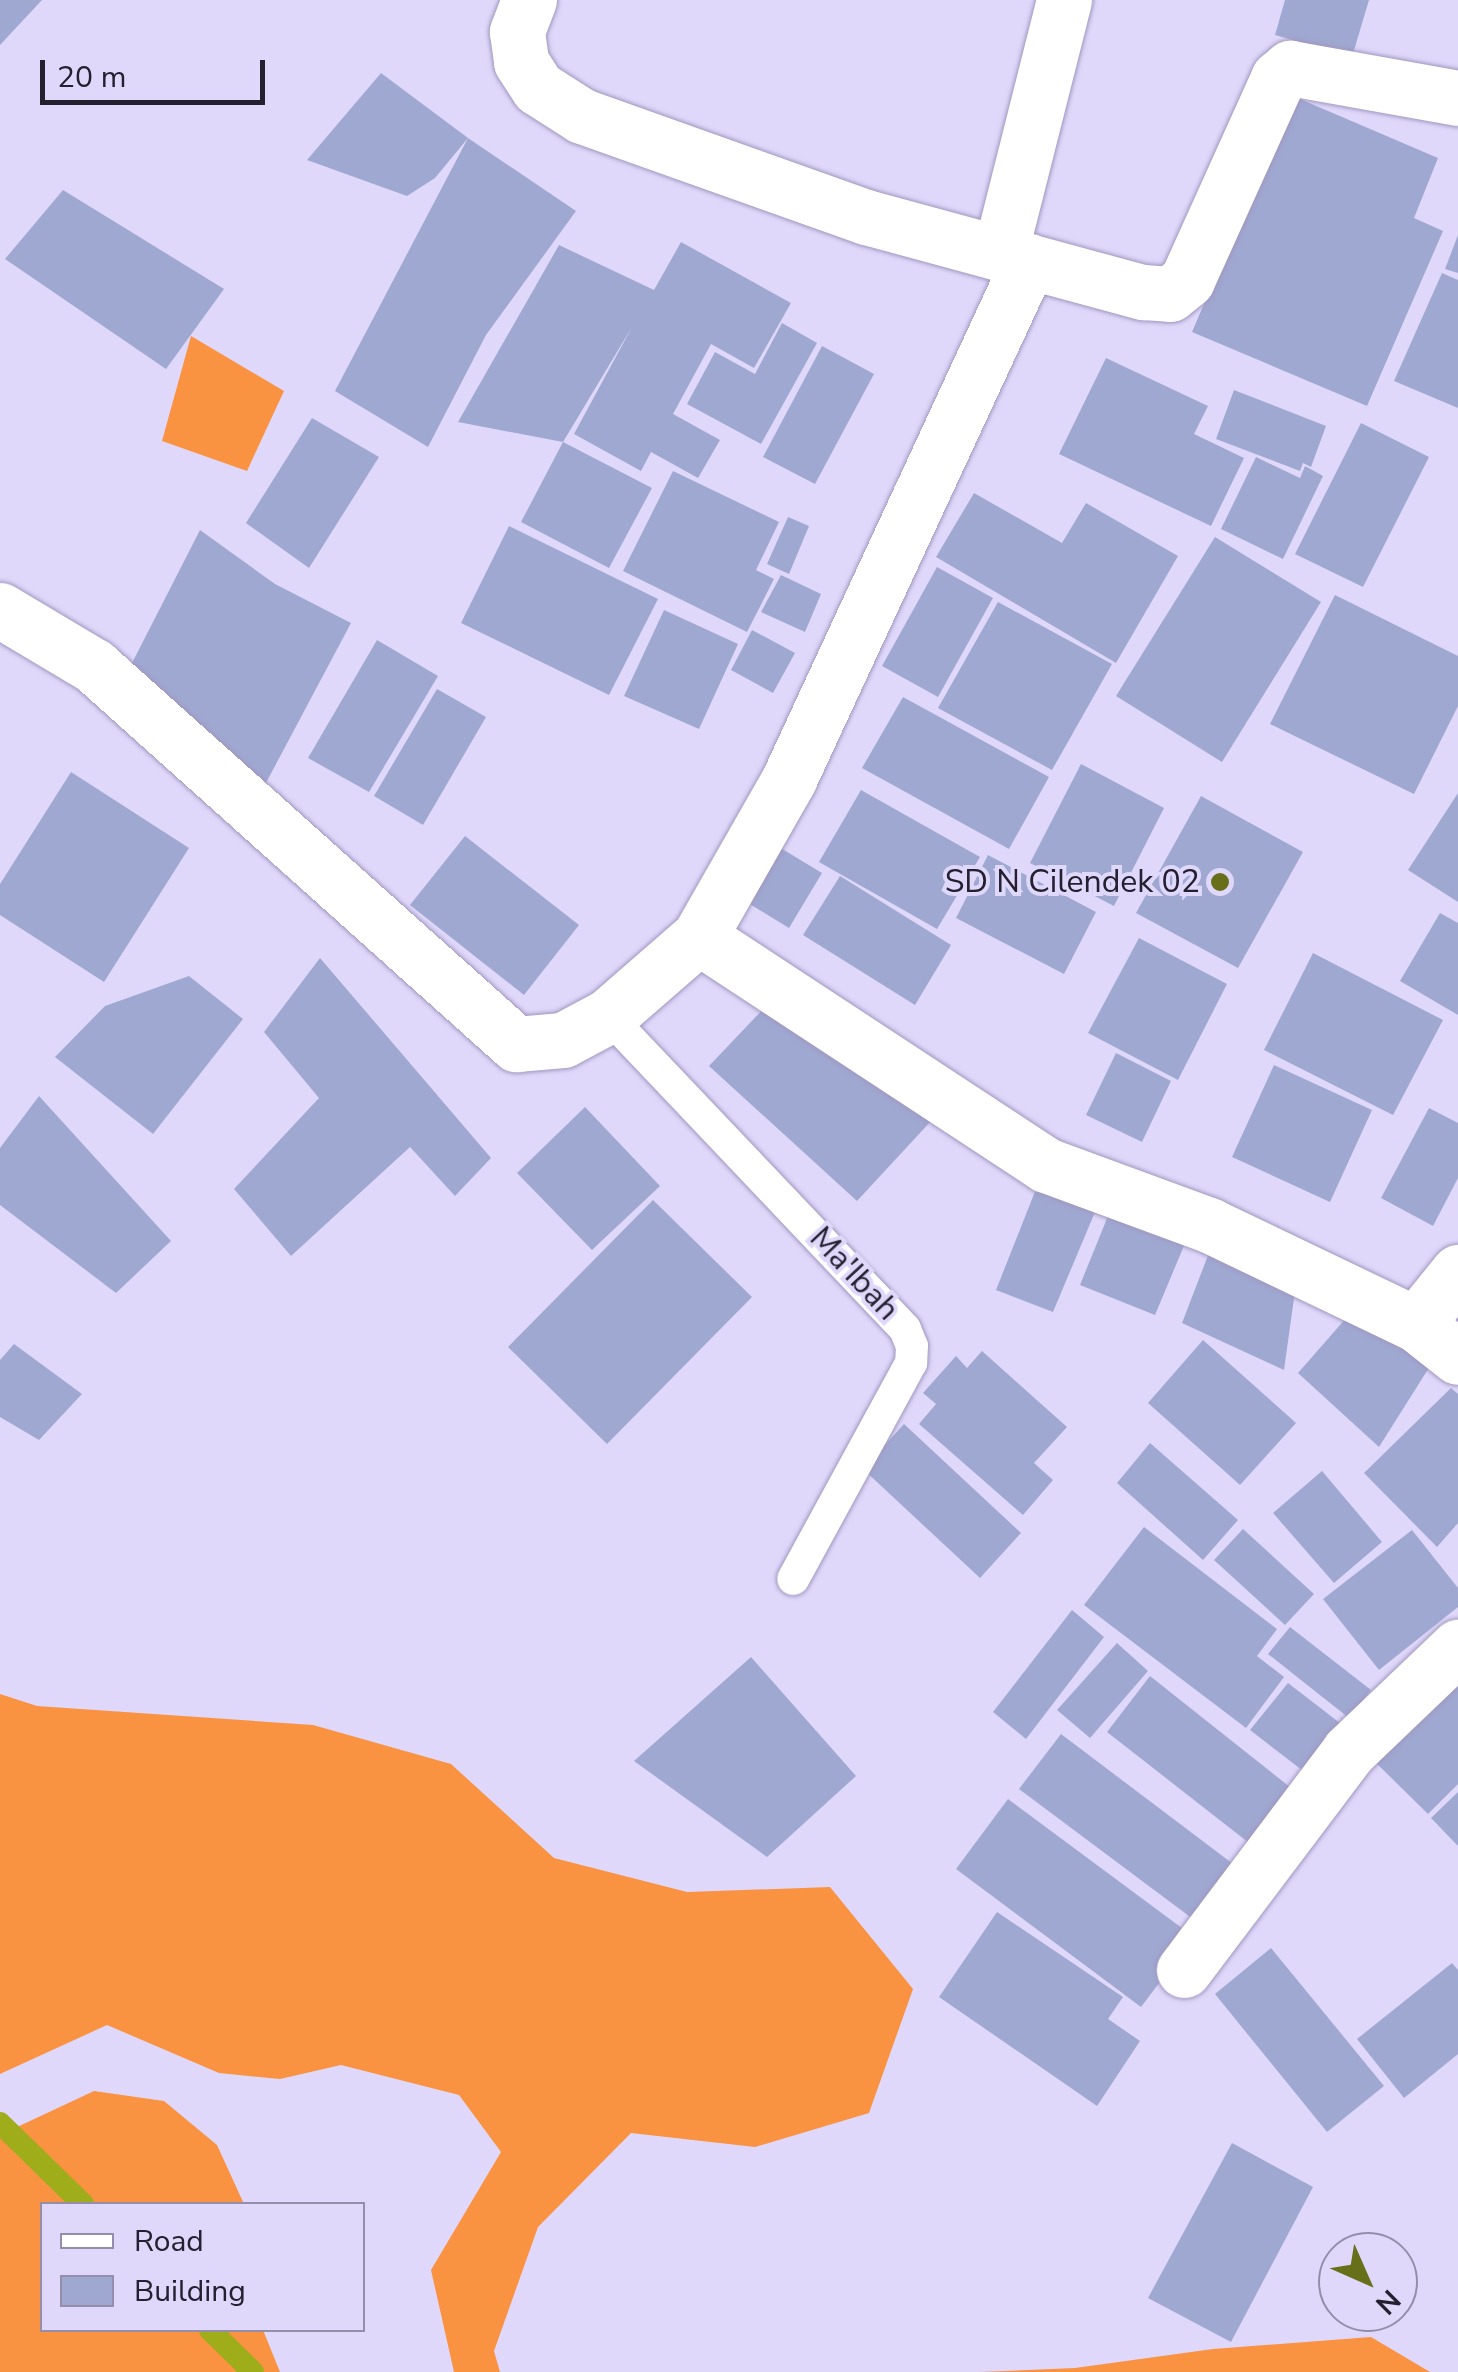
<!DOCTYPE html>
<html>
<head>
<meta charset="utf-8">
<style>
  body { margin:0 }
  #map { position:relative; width:1458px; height:2372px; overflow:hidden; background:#e0d8fb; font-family:"Nunito Sans",sans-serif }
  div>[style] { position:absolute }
  .forest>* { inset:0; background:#f99241 }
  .stream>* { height:22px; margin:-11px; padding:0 11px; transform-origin:11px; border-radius:11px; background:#9fad1b }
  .building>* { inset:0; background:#9fa8d1 }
  .roads { filter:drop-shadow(0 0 2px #a097bf) drop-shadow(0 0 2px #a097bf) }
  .service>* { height:32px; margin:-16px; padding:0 16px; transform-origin:16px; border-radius:16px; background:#fff }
  .minor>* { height:55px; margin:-27.5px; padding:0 27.5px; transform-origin:27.5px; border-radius:27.5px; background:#fff }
  .dots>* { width:28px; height:28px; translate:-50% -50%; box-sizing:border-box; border:5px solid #e0d8fb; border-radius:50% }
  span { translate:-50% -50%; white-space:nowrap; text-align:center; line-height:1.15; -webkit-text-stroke:8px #e0d8fb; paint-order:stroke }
  .poi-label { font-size:32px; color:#242030 }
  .right { translate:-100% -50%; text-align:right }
  .street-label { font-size:32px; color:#242030 }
  .legend { position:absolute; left:40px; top:2202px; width:325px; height:130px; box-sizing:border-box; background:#e0d8fb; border:2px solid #958eaa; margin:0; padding:12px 18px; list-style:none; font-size:30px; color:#242030 }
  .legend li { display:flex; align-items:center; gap:20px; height:50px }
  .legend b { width:50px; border:2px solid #958eaa }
  .north { position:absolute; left:1318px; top:2232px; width:100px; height:100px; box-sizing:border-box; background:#e0d8fb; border:2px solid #958eaa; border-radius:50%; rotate:135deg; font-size:28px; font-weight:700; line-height:40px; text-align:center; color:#242030 }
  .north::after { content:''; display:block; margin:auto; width:35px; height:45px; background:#677018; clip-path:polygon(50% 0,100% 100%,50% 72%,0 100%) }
  .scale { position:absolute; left:40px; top:60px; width:225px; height:45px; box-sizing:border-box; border:5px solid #242030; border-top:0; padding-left:12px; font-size:30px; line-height:35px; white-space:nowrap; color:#242030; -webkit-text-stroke:8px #e0d8fb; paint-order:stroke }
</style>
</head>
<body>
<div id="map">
  <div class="forest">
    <i style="clip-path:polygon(191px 336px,284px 391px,247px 471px,162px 441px)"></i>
    <i style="clip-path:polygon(0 1694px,37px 1706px,313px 1725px,451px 1764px,554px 1858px,687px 1892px,830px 1887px,913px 1989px,869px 2113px,755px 2147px,631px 2133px,538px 2227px,494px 2351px,500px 2372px,454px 2372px,431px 2270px,501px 2152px,459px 2095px,341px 2065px,280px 2079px,219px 2073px,107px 2025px,0 2074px)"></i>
    <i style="clip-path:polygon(94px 2091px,164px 2101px,217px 2145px,244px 2204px,42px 2204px,42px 2330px,263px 2330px,280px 2372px,0 2372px,0 2135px)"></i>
    <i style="clip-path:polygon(1371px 2337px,1430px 2372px,979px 2372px,1075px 2368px,1213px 2349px)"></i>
  </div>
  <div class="stream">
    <i style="left:0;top:2123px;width:116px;rotate:44.3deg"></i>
    <i style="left:210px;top:2330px;width:60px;rotate:44.3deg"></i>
  </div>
  <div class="building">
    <i style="clip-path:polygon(0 0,42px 0,0 45px)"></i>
    <i style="clip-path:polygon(1285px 0,1369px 0,1352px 57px,1275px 35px)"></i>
    <i style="clip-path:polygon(381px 73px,468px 138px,435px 178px,407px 196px,307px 160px)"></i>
    <i style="clip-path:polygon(1293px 96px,1438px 158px,1414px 218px,1443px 231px,1367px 406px,1192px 332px)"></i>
    <i style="clip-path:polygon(468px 138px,576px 211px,486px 335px,428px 447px,335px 391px)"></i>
    <i style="clip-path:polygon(63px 190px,224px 289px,166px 369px,5px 259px)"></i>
    <i style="clip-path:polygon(1458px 235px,1458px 273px,1445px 269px)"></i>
    <i style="clip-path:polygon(681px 242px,791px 303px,754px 368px,711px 344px,673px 414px,720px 440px,698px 478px,651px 452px,641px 471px,574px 434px,632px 327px,563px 442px,458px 422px,559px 245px,654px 290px)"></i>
    <i style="clip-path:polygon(1442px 273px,1458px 280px,1458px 408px,1394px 381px)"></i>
    <i style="clip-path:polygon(782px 323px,817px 343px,761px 444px,687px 404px,715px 352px,755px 374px)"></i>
    <i style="clip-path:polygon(822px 346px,874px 374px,815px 484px,763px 457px)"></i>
    <i style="clip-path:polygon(1106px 358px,1208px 406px,1194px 434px,1244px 458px,1211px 526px,1059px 454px)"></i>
    <i style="clip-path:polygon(1234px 390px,1326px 426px,1311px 467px,1303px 463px,1300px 471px,1216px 439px)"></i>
    <i style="clip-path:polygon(312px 418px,379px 457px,309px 568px,246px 523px)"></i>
    <i style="clip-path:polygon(1361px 423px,1429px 457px,1363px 587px,1295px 554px)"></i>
    <i style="clip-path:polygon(563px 442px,652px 488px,609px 568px,521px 522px)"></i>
    <i style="clip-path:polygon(1256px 457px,1300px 478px,1305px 466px,1323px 476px,1283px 559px,1221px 529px)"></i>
    <i style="clip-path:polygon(673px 471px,779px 522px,756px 570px,774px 579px,747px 632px,623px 571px)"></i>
    <i style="clip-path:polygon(974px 493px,1062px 543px,1086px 503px,1178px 556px,1116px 663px,936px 557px)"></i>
    <i style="clip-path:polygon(788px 517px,809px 526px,789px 574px,767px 564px)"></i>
    <i style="clip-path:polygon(509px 526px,658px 599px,609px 695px,461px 623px)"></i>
    <i style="clip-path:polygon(200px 530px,275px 584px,351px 623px,259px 796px,130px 667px)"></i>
    <i style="clip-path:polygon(1215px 537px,1321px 602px,1222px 762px,1116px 696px)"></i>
    <i style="clip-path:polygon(937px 567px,993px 598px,938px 697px,882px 666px)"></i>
    <i style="clip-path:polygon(781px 575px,821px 594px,805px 632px,761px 612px)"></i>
    <i style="clip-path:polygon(1335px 595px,1458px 656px,1458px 706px,1414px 794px,1270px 724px)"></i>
    <i style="clip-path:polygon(998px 602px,1112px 664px,1052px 770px,938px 708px)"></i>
    <i style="clip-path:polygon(664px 610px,738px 644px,699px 729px,624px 696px)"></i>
    <i style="clip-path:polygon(752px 630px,795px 653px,773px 693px,731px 670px)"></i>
    <i style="clip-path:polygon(377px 640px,438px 676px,369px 792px,308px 758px)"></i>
    <i style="clip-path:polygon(437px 689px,486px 717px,423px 825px,374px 796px)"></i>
    <i style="clip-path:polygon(903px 697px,1049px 777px,1009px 849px,862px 768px)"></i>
    <i style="clip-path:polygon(1081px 764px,1164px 808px,1114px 906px,1030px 863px)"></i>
    <i style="clip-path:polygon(71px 772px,189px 848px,104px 982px,0 915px,0 884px)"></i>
    <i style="clip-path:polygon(861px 790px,980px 857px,937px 929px,819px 862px)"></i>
    <i style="clip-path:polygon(1458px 793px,1458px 902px,1408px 870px)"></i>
    <i style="clip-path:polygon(1201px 796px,1303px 852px,1238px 968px,1136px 913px)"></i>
    <i style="clip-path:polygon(465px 836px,579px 925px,524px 995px,410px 905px)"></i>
    <i style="clip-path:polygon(779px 847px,822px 873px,789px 928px,745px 901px)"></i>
    <i style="clip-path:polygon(988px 855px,1096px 912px,1064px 974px,956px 918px)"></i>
    <i style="clip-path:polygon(840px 876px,951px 945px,915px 1005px,803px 935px)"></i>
    <i style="clip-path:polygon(1440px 913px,1458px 923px,1458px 1015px,1400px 981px)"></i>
    <i style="clip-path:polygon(1139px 938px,1227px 984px,1178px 1080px,1088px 1033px)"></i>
    <i style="clip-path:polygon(1313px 953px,1443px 1020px,1393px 1115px,1264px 1050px)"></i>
    <i style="clip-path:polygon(320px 958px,491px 1158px,455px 1196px,410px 1147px,291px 1256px,234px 1189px,319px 1098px,264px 1032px)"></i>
    <i style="clip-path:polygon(189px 976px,243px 1019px,153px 1134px,55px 1057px,105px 1006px)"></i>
    <i style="clip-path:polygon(767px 1005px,932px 1120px,857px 1201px,709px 1066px)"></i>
    <i style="clip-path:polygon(1116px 1053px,1171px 1081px,1142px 1142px,1086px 1115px)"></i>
    <i style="clip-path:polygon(1274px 1065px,1372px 1110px,1330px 1202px,1232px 1157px)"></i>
    <i style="clip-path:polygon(39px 1096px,171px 1241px,116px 1293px,0 1205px,0 1148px)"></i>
    <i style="clip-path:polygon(585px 1107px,660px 1186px,592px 1250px,517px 1173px)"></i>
    <i style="clip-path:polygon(1429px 1108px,1458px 1123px,1458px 1178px,1433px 1226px,1381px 1198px)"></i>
    <i style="clip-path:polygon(1036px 1189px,1095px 1212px,1053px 1312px,996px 1290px)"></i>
    <i style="clip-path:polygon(653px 1200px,752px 1297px,607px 1444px,508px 1347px)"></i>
    <i style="clip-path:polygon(1110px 1211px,1186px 1241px,1155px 1315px,1080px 1285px)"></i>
    <i style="clip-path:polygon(1212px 1245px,1295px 1291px,1284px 1370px,1182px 1323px)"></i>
    <i style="clip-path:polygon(1354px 1309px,1432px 1363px,1379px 1447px,1298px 1373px)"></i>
    <i style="clip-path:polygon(1203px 1340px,1296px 1423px,1240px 1485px,1148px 1403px)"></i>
    <i style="clip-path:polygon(14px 1344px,82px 1394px,39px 1440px,0 1417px,0 1360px)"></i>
    <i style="clip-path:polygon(982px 1351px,1067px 1427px,1034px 1463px,1053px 1480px,1023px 1515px,919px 1424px,936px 1404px,923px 1393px,956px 1356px,967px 1368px)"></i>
    <i style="clip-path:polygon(1451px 1388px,1458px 1394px,1458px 1523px,1437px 1547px,1364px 1473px)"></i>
    <i style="clip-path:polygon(904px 1424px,1021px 1533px,980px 1578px,863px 1469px)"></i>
    <i style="clip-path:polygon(1150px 1443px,1238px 1520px,1203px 1560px,1117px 1483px)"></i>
    <i style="clip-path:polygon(1322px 1471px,1382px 1542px,1334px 1583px,1273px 1513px)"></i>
    <i style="clip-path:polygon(1144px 1527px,1277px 1629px,1257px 1656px,1284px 1677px,1246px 1728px,1084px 1605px)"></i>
    <i style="clip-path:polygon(1243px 1529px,1314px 1594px,1285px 1625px,1214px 1560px)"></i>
    <i style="clip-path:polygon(1412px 1530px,1458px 1588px,1458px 1607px,1379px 1670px,1323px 1599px)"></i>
    <i style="clip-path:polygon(1072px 1610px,1104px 1637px,1026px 1739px,993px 1712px)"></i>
    <i style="clip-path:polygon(1290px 1627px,1371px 1690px,1349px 1718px,1268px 1654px)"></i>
    <i style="clip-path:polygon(1117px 1643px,1148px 1671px,1090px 1738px,1057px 1710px)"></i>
    <i style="clip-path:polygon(751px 1657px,856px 1776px,767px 1857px,634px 1761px)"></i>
    <i style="clip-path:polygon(1150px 1676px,1300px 1795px,1258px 1850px,1107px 1732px)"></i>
    <i style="clip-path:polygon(1288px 1683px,1349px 1730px,1311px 1777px,1250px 1730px)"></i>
    <i style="clip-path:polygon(1458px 1684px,1458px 1784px,1428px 1814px,1364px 1751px)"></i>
    <i style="clip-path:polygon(1061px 1734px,1241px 1870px,1201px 1925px,1019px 1789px)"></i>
    <i style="clip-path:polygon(1458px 1792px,1458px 1846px,1431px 1818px)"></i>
    <i style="clip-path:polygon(1008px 1799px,1194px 1937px,1141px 2007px,956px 1869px)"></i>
    <i style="clip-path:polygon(997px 1912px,1123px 1997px,1108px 2019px,1140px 2041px,1097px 2106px,939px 1997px)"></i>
    <i style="clip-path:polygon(1271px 1948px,1384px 2086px,1327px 2132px,1215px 1994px)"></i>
    <i style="clip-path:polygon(1452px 1963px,1458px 1970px,1458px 2054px,1404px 2098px,1357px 2039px)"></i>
    <i style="clip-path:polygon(1232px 2143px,1313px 2187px,1231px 2342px,1148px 2298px)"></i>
  </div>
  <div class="roads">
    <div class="service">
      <i style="left:608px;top:1016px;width:431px;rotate:46.5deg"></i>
      <i style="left:905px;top:1329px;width:18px;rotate:68deg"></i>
      <i style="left:912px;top:1346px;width:17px;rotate:93deg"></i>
      <i style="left:911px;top:1363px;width:246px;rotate:118.6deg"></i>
    </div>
    <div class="minor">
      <i style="left:529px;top:0;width:34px;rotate:111deg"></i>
      <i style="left:517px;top:32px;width:30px;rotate:82deg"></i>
      <i style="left:521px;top:62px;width:31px;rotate:57deg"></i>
      <i style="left:538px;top:88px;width:52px;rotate:32.5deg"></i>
      <i style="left:582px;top:116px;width:301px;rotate:19.6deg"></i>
      <i style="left:866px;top:217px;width:287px;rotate:15.2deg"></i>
      <i style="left:1143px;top:292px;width:27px;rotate:4deg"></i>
      <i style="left:1170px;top:294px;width:22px;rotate:-39deg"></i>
      <i style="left:1187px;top:280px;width:222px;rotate:-65.7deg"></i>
      <i style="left:1278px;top:78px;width:16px;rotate:-40deg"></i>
      <i style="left:1290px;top:68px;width:171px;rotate:10.1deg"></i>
      <i style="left:1000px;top:253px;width:261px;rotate:-75.8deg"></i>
      <i style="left:0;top:610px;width:109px;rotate:30.8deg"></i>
      <i style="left:94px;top:666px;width:567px;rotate:41.85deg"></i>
      <i style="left:516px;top:1044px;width:47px;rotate:-4.9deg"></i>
      <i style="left:563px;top:1040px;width:51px;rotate:-28.1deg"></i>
      <i style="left:608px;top:1016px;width:121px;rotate:-41deg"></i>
      <i style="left:699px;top:937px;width:182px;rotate:-60.3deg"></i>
      <i style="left:789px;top:779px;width:571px;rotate:-65.14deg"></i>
      <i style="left:699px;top:937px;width:415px;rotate:33.3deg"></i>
      <i style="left:1046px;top:1165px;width:174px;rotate:20.2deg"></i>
      <i style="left:1209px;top:1225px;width:229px;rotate:25.6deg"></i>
      <i style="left:1416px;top:1324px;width:53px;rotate:38.2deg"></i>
      <i style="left:1416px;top:1324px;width:67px;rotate:-51.1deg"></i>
      <i style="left:1184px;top:1970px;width:274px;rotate:-53deg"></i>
      <i style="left:1349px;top:1751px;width:151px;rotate:-43.7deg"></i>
    </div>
  </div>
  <div class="dots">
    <i style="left:1220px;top:882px;background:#677018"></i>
  </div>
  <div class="poi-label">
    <span class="right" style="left:1200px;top:882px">SD N Cilendek 02</span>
  </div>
  <div class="street-label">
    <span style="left:854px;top:1274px;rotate:47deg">Ma'Ibah</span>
  </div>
  <ul class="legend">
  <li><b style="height:12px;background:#fff"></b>Road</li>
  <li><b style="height:28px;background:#9fa8d1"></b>Building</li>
  </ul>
  <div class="north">N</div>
  <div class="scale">20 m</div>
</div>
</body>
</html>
